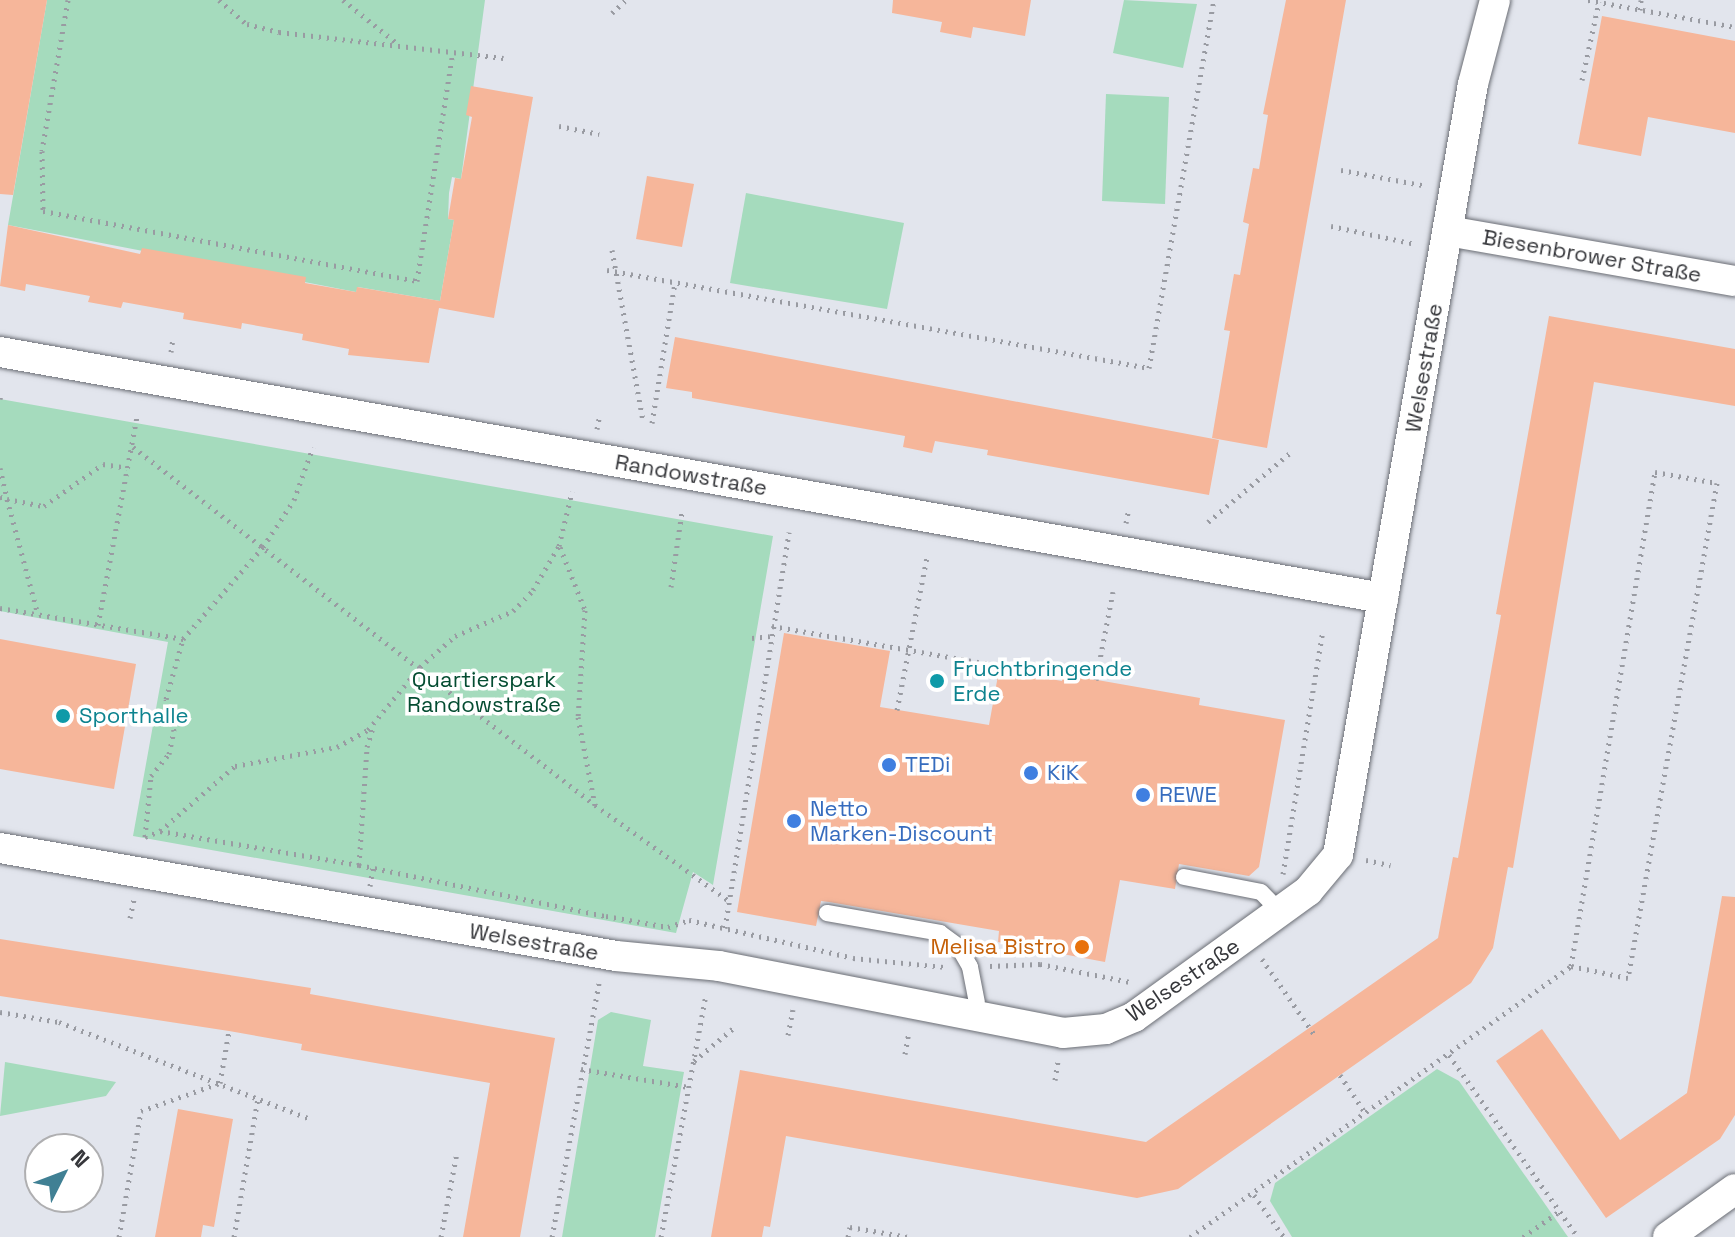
<!DOCTYPE html>
<html>
<head>
<meta charset="utf-8">
<style>
  body { margin:0 }
  #map { position:relative; width:1735px; height:1237px; overflow:hidden; background:#e2e5ed; font-family:"Space Grotesk",sans-serif }
  div>[style] { position:absolute }
  .green>* { inset:0; background:#a5dbbd }
  .building>* { inset:0; background:#f6b69a }
  .path>* { height:5px; margin-top:-2.5px; transform-origin:0; background:repeating-linear-gradient(90deg,#999ba2 0 2px,transparent 0 8px) }
  .roads { filter:drop-shadow(0 0 2px #6b6e75) drop-shadow(0 0 2px #6b6e75) }
  .lane>* { height:16px; margin:-8px; padding:0 8px; transform-origin:8px; border-radius:8px; background:#fff }
  .street>* { height:30px; margin:-15px; padding:0 15px; transform-origin:15px; border-radius:15px; background:#fff }
  .dots>* { width:22px; height:22px; translate:-50% -50%; box-sizing:border-box; border:4px solid #fff; border-radius:50% }
  span { translate:-50% -50%; white-space:nowrap; text-align:center; line-height:1.15; -webkit-text-stroke:7px #fff; paint-order:stroke }
  .street-label { font-size:22px; color:#36373b }
  .culture-label { font-size:22px; color:#0d838f }
  .left { translate:0 -50%; text-align:left }
  .park-label { font-size:22px; color:#044c31 }
  .shop-label { font-size:22px; color:#366cbe }
  .food-label { font-size:22px; color:#c56008 }
  .right { translate:-100% -50%; text-align:right }
  .north { position:absolute; left:24px; top:1133px; width:80px; height:80px; box-sizing:border-box; background:#fff; border:2px solid #afafb1; border-radius:50%; rotate:48deg; font-size:22px; font-weight:700; line-height:32px; text-align:center; color:#36373b }
  .north::after { content:''; display:block; margin:auto; width:28px; height:36px; background:#408094; clip-path:polygon(50% 0,100% 100%,50% 72%,0 100%) }
</style>
</head>
<body>
<div id="map">
  <div class="green">
    <i style="clip-path:polygon(47px 0,485px 0,461px 179px,452px 177px,449px 193px,448px 219px,454px 220px,440px 301px,358px 287px,356px 292px,8px 225px)"></i>
    <i style="clip-path:polygon(1124px 0,1197px 4px,1183px 68px,1113px 53px)"></i>
    <i style="clip-path:polygon(1106px 94px,1169px 97px,1165px 204px,1102px 201px)"></i>
    <i style="clip-path:polygon(746px 193px,904px 223px,887px 309px,730px 283px)"></i>
    <i style="clip-path:polygon(0 399px,773px 536px,713px 885px,693px 872px,676px 933px,133px 836px,168px 642px,0 611px)"></i>
    <i style="clip-path:polygon(611px 1012px,651px 1020px,643px 1066px,684px 1072px,655px 1237px,562px 1237px,598px 1020px)"></i>
    <i style="clip-path:polygon(5px 1062px,116px 1082px,106px 1096px,0 1116px)"></i>
    <i style="clip-path:polygon(1437px 1069px,1459px 1081px,1568px 1237px,1292px 1237px,1270px 1201px,1275px 1183px)"></i>
  </div>
  <div class="building">
    <i style="clip-path:polygon(0 0,47px 0,13px 195px,0 194px)"></i>
    <i style="clip-path:polygon(893px 0,1031px 0,1025px 36px,973px 27px,971px 38px,940px 32px,942px 22px,892px 13px)"></i>
    <i style="clip-path:polygon(1286px 0,1346px 0,1267px 448px,1212px 438px,1230px 331px,1224px 330px,1234px 274px,1240px 275px,1249px 224px,1243px 222px,1253px 168px,1259px 169px,1268px 115px,1263px 114px)"></i>
    <i style="clip-path:polygon(1602px 16px,1735px 41px,1735px 133px,1648px 117px,1641px 156px,1578px 144px)"></i>
    <i style="clip-path:polygon(471px 86px,533px 97px,494px 318px,439px 308px,429px 363px,348px 355px,349px 349px,302px 340px,303px 334px,242px 323px,241px 329px,213px 324px,183px 319px,184px 313px,123px 302px,121px 308px,88px 302px,90px 296px,26px 284px,25px 291px,0 286px,8px 225px,140px 254px,142px 248px,306px 277px,305px 283px,356px 292px,357px 287px,440px 301px,454px 220px,448px 219px,455px 178px,461px 179px,472px 117px,466px 115px)"></i>
    <i style="clip-path:polygon(647px 176px,694px 184px,682px 247px,636px 239px)"></i>
    <i style="clip-path:polygon(1549px 316px,1735px 349px,1735px 406px,1594px 382px,1513px 868px,1508px 867px,1493px 948px,1471px 983px,1178px 1189px,1137px 1198px,786px 1136px,770px 1227px,764px 1226px,762px 1237px,711px 1237px,740px 1070px,1146px 1142px,1438px 938px,1453px 857px,1458px 858px,1501px 615px,1496px 614px)"></i>
    <i style="clip-path:polygon(675px 337px,1219px 440px,1209px 495px,987px 455px,988px 450px,935px 441px,932px 453px,903px 447px,905px 436px,692px 398px,692px 392px,666px 388px)"></i>
    <i style="clip-path:polygon(784px 633px,890px 651px,880px 707px,989px 725px,999px 670px,1062px 681px,1063px 674px,1200px 698px,1199px 705px,1285px 720px,1259px 867px,1249px 876px,1179px 864px,1175px 889px,1120px 880px,1105px 962px,998px 942px,999px 931px,829px 902px,821px 901px,816px 926px,737px 912px)"></i>
    <i style="clip-path:polygon(0 639px,136px 664px,114px 789px,0 769px)"></i>
    <i style="clip-path:polygon(1722px 896px,1735px 897px,1735px 1115px,1720px 1139px,1606px 1218px,1496px 1061px,1542px 1029px,1620px 1140px,1687px 1093px)"></i>
    <i style="clip-path:polygon(0 939px,311px 988px,310px 994px,555px 1038px,520px 1237px,463px 1237px,490px 1083px,301px 1050px,302px 1044px,229px 1031px,0 996px)"></i>
    <i style="clip-path:polygon(178px 1109px,233px 1119px,214px 1227px,203px 1225px,201px 1237px,155px 1237px)"></i>
  </div>
  <div class="path">
    <i style="left:68px;top:0;width:153px;rotate:99.8deg"></i>
    <i style="left:42px;top:151px;width:60px;rotate:89deg"></i>
    <i style="left:43px;top:211px;width:380px;rotate:10.6deg"></i>
    <i style="left:417px;top:281px;width:232px;rotate:-81.1deg"></i>
    <i style="left:219px;top:0;width:37px;rotate:41deg"></i>
    <i style="left:247px;top:24px;width:33px;rotate:14deg"></i>
    <i style="left:279px;top:32px;width:226px;rotate:6.6deg"></i>
    <i style="left:343px;top:0;width:70px;rotate:38.7deg"></i>
    <i style="left:1588px;top:0;width:149px;rotate:10.4deg"></i>
    <i style="left:1640px;top:10px;width:10px;rotate:-84deg"></i>
    <i style="left:612px;top:13px;width:19px;rotate:-43deg"></i>
    <i style="left:1582px;top:80px;width:80px;rotate:-77.7deg"></i>
    <i style="left:559px;top:126px;width:41px;rotate:11.3deg"></i>
    <i style="left:1341px;top:170px;width:87px;rotate:10.5deg"></i>
    <i style="left:1331px;top:226px;width:87px;rotate:12deg"></i>
    <i style="left:612px;top:250px;width:174px;rotate:79.7deg"></i>
    <i style="left:607px;top:270px;width:551px;rotate:10.25deg"></i>
    <i style="left:1149px;top:368px;width:374px;rotate:-80deg"></i>
    <i style="left:171px;top:352px;width:14px;rotate:-82deg"></i>
    <i style="left:0;top:399px;width:6px;rotate:-81deg"></i>
    <i style="left:652px;top:423px;width:143px;rotate:-80.7deg"></i>
    <i style="left:597px;top:429px;width:15px;rotate:-79deg"></i>
    <i style="left:133px;top:447px;width:584px;rotate:37.77deg"></i>
    <i style="left:595px;top:805px;width:165px;rotate:35.6deg"></i>
    <i style="left:0;top:468px;width:32px;rotate:77deg"></i>
    <i style="left:7px;top:499px;width:38px;rotate:11deg"></i>
    <i style="left:44px;top:506px;width:72px;rotate:-35.4deg"></i>
    <i style="left:103px;top:464px;width:24px;rotate:9deg"></i>
    <i style="left:0;top:497px;width:7px;rotate:16deg"></i>
    <i style="left:7px;top:499px;width:120px;rotate:75deg"></i>
    <i style="left:1208px;top:522px;width:107px;rotate:-40.1deg"></i>
    <i style="left:1126px;top:523px;width:15px;rotate:-79deg"></i>
    <i style="left:560px;top:547px;width:68px;rotate:68.4deg"></i>
    <i style="left:585px;top:610px;width:107px;rotate:93.7deg"></i>
    <i style="left:578px;top:717px;width:90px;rotate:79.1deg"></i>
    <i style="left:671px;top:587px;width:76px;rotate:-81.7deg"></i>
    <i style="left:0;top:608px;width:186px;rotate:9.6deg"></i>
    <i style="left:98px;top:625px;width:212px;rotate:-79.4deg"></i>
    <i style="left:772px;top:626px;width:291px;rotate:9.9deg"></i>
    <i style="left:752px;top:638px;width:18px;rotate:-6deg"></i>
    <i style="left:1096px;top:680px;width:90px;rotate:-79.1deg"></i>
    <i style="left:897px;top:710px;width:156px;rotate:-78.9deg"></i>
    <i style="left:160px;top:831px;width:202px;rotate:9.7deg"></i>
    <i style="left:359px;top:865px;width:252px;rotate:11.7deg"></i>
    <i style="left:606px;top:916px;width:63px;rotate:10.1deg"></i>
    <i style="left:668px;top:927px;width:22px;rotate:-18deg"></i>
    <i style="left:689px;top:920px;width:168px;rotate:13deg"></i>
    <i style="left:853px;top:958px;width:91px;rotate:5.6deg"></i>
    <i style="left:145px;top:837px;width:16px;rotate:-22deg"></i>
    <i style="left:160px;top:831px;width:99px;rotate:-40.9deg"></i>
    <i style="left:235px;top:766px;width:104px;rotate:-10.6deg"></i>
    <i style="left:337px;top:747px;width:35px;rotate:-29deg"></i>
    <i style="left:368px;top:730px;width:82px;rotate:-50.5deg"></i>
    <i style="left:420px;top:667px;width:47px;rotate:-41.5deg"></i>
    <i style="left:455px;top:636px;width:63px;rotate:-23.3deg"></i>
    <i style="left:513px;top:611px;width:29px;rotate:-46deg"></i>
    <i style="left:533px;top:590px;width:51px;rotate:-59.4deg"></i>
    <i style="left:559px;top:546px;width:56px;rotate:-76.5deg"></i>
    <i style="left:145px;top:837px;width:61px;rotate:-84.4deg"></i>
    <i style="left:151px;top:776px;width:28px;rotate:-51deg"></i>
    <i style="left:169px;top:754px;width:24px;rotate:-78deg"></i>
    <i style="left:174px;top:731px;width:33px;rotate:-104deg"></i>
    <i style="left:166px;top:699px;width:62px;rotate:-74.2deg"></i>
    <i style="left:183px;top:639px;width:122px;rotate:-49deg"></i>
    <i style="left:263px;top:547px;width:56px;rotate:-56.6deg"></i>
    <i style="left:294px;top:500px;width:56px;rotate:-70.3deg"></i>
    <i style="left:1366px;top:860px;width:25px;rotate:12deg"></i>
    <i style="left:359px;top:865px;width:118px;rotate:-86.1deg"></i>
    <i style="left:367px;top:747px;width:21px;rotate:-73deg"></i>
    <i style="left:1283px;top:874px;width:247px;rotate:-80.7deg"></i>
    <i style="left:370px;top:886px;width:19px;rotate:-81deg"></i>
    <i style="left:130px;top:918px;width:19px;rotate:-78deg"></i>
    <i style="left:725px;top:928px;width:401px;rotate:-80.8deg"></i>
    <i style="left:1262px;top:959px;width:95px;rotate:55.3deg"></i>
    <i style="left:990px;top:966px;width:50px;rotate:-2.3deg"></i>
    <i style="left:1040px;top:964px;width:92px;rotate:11.3deg"></i>
    <i style="left:0;top:1012px;width:60px;rotate:9.6deg"></i>
    <i style="left:59px;top:1022px;width:270px;rotate:21.1deg"></i>
    <i style="left:788px;top:1035px;width:26px;rotate:-79deg"></i>
    <i style="left:905px;top:1054px;width:22px;rotate:-80deg"></i>
    <i style="left:1449px;top:1055px;width:223px;rotate:54.7deg"></i>
    <i style="left:694px;top:1061px;width:55px;rotate:-39.8deg"></i>
    <i style="left:581px;top:1069px;width:109px;rotate:9.5deg"></i>
    <i style="left:1340px;top:1075px;width:47px;rotate:56.3deg"></i>
    <i style="left:1055px;top:1080px;width:18px;rotate:-81deg"></i>
    <i style="left:1254px;top:1195px;width:52px;rotate:54.5deg"></i>
    <i style="left:119px;top:1237px;width:128px;rotate:-80.1deg"></i>
    <i style="left:141px;top:1111px;width:84px;rotate:-19.5deg"></i>
    <i style="left:220px;top:1083px;width:53px;rotate:-80.2deg"></i>
    <i style="left:234px;top:1237px;width:141px;rotate:-80.2deg"></i>
    <i style="left:441px;top:1237px;width:86px;rotate:-79.3deg"></i>
    <i style="left:552px;top:1237px;width:258px;rotate:-79.5deg"></i>
    <i style="left:661px;top:1237px;width:247px;rotate:-79.5deg"></i>
    <i style="left:848px;top:1237px;width:10px;rotate:-79deg"></i>
    <i style="left:850px;top:1227px;width:59px;rotate:9.8deg"></i>
    <i style="left:1190px;top:1237px;width:468px;rotate:-35.4deg"></i>
    <i style="left:1571px;top:966px;width:501px;rotate:-80.35deg"></i>
    <i style="left:1655px;top:472px;width:63px;rotate:10.1deg"></i>
    <i style="left:1717px;top:483px;width:503px;rotate:100.19deg"></i>
    <i style="left:1628px;top:978px;width:58px;rotate:-168.1deg"></i>
    <i style="left:1523px;top:1237px;width:45px;rotate:-35.1deg"></i>
  </div>
  <div class="roads">
    <div class="lane">
      <i style="left:1184px;top:877px;width:78px;rotate:11deg"></i>
      <i style="left:1261px;top:892px;width:28px;rotate:46deg"></i>
      <i style="left:827px;top:913px;width:115px;rotate:10deg"></i>
      <i style="left:940px;top:933px;width:22px;rotate:36deg"></i>
      <i style="left:958px;top:946px;width:24px;rotate:60deg"></i>
      <i style="left:970px;top:967px;width:36px;rotate:79deg"></i>
    </div>
    <div class="street">
      <i style="left:1448px;top:231px;width:291px;rotate:9.9deg"></i>
      <i style="left:0;top:352px;width:1405px;rotate:10.09deg"></i>
      <i style="left:0;top:848px;width:625px;rotate:9.94deg"></i>
      <i style="left:616px;top:956px;width:103px;rotate:5.5deg"></i>
      <i style="left:719px;top:966px;width:350px;rotate:11deg"></i>
      <i style="left:1063px;top:1033px;width:43px;rotate:-5.3deg"></i>
      <i style="left:1106px;top:1029px;width:30px;rotate:-23deg"></i>
      <i style="left:1134px;top:1017px;width:215px;rotate:-35.9deg"></i>
      <i style="left:1308px;top:891px;width:47px;rotate:-50.2deg"></i>
      <i style="left:1338px;top:855px;width:783px;rotate:-80.07deg"></i>
      <i style="left:1473px;top:84px;width:87px;rotate:-75.3deg"></i>
      <i style="left:1668px;top:1237px;width:82px;rotate:-35.6deg"></i>
    </div>
  </div>
  <div class="dots">
    <i style="left:937px;top:681px;background:#0f9aa8"></i>
    <i style="left:63px;top:716px;background:#0f9aa8"></i>
    <i style="left:889px;top:765px;background:#3f7fe0"></i>
    <i style="left:1031px;top:773px;background:#3f7fe0"></i>
    <i style="left:1143px;top:795px;background:#3f7fe0"></i>
    <i style="left:794px;top:821px;background:#3f7fe0"></i>
    <i style="left:1082px;top:947px;background:#e8710a"></i>
  </div>
  <div class="street-label">
    <span style="left:1592px;top:256px;rotate:10deg">Biesenbrower Straße</span>
    <span style="left:1424px;top:368px;rotate:-80deg">Welsestraße</span>
    <span style="left:691px;top:475px;rotate:10deg">Randowstraße</span>
    <span style="left:534px;top:942px;rotate:10deg">Welsestraße</span>
    <span style="left:1183px;top:980px;rotate:-34deg">Welsestraße</span>
  </div>
  <div class="culture-label">
    <span class="left" style="left:953px;top:681px">Fruchtbringende<br>Erde</span>
    <span class="left" style="left:79px;top:716px">Sporthalle</span>
  </div>
  <div class="park-label">
    <span style="left:484px;top:692px">Quartierspark<br>Randowstraße</span>
  </div>
  <div class="shop-label">
    <span class="left" style="left:905px;top:765px">TEDi</span>
    <span class="left" style="left:1047px;top:773px">KiK</span>
    <span class="left" style="left:1159px;top:795px">REWE</span>
    <span class="left" style="left:810px;top:821px">Netto<br>Marken-Discount</span>
  </div>
  <div class="food-label">
    <span class="right" style="left:1066px;top:947px">Melisa Bistro</span>
  </div>
  <div class="north">N</div>
</div>
</body>
</html>
